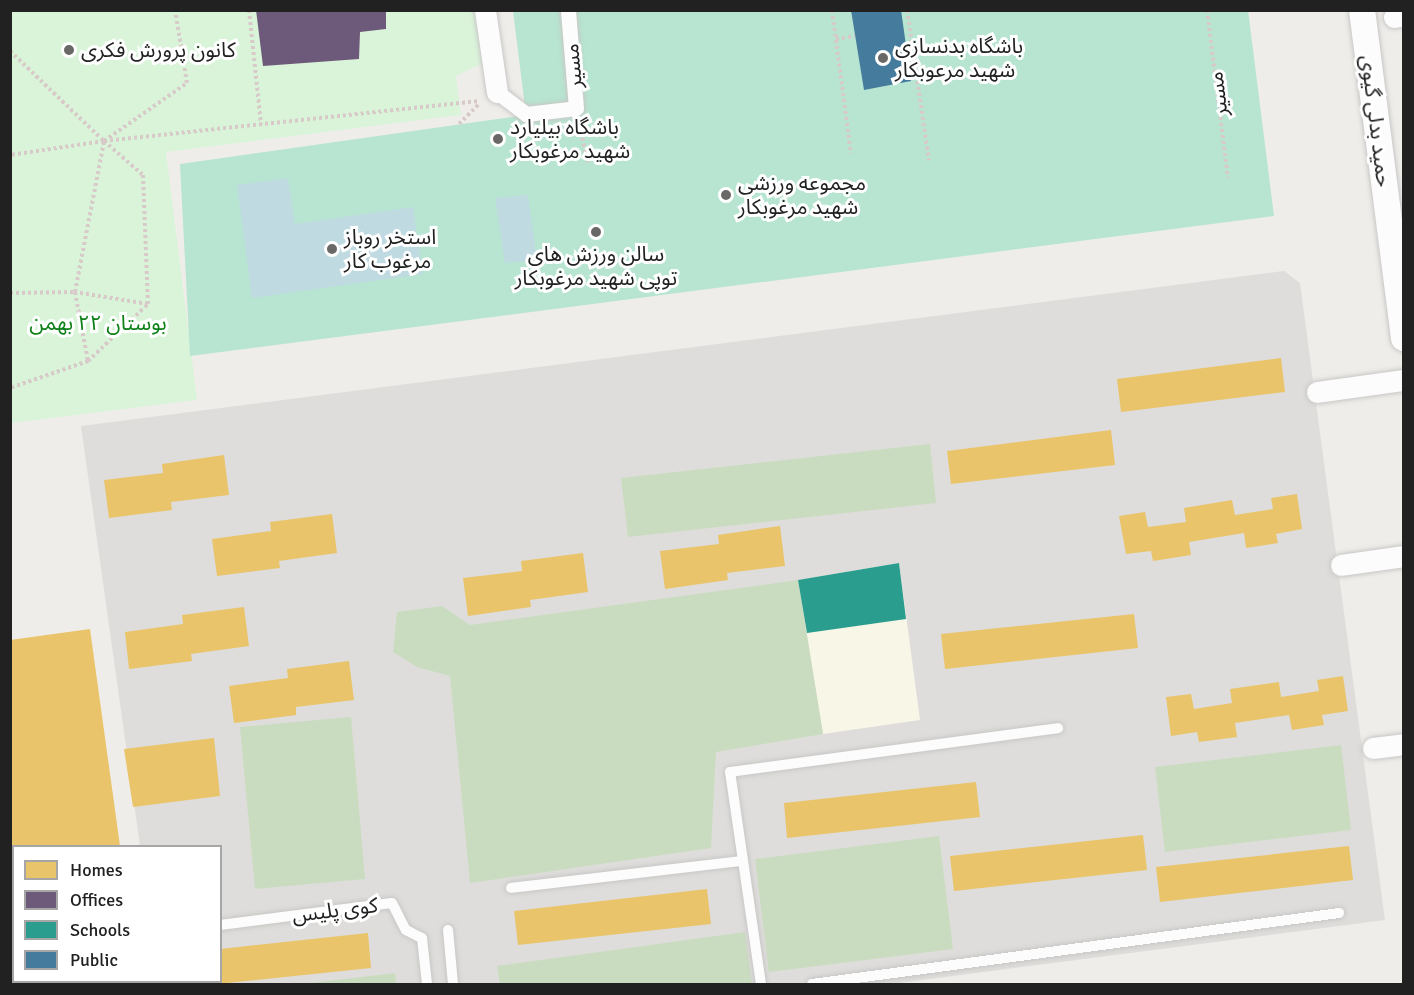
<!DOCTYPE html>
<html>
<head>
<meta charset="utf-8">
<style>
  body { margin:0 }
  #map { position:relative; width:1414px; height:995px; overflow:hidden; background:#efedea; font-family:Signika,"Noto Sans Arabic",sans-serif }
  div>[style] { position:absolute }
  .residential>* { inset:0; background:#dedddb }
  .education>* { inset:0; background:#f7f6e7 }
  .forest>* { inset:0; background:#cadcc0 }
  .park>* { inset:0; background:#daf4da }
  .pitch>* { inset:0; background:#b7e5d1 }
  .water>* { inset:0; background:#bfdae1 }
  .homes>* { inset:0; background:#e9c46a }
  .offices>* { inset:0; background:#6d597a }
  .schools>* { inset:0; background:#2a9d8f }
  .public>* { inset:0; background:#457b9d }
  .path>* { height:4px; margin-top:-2px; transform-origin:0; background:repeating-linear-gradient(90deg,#d8cac8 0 3px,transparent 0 6px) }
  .roads { filter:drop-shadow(0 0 2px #c8c7c6) drop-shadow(0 0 2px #c8c7c6) }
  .service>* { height:10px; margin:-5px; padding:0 5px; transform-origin:5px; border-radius:5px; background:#fdfcfc }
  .pedestrian>* { height:15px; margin:-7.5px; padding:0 7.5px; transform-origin:7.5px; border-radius:7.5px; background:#fdfcfc }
  .minor>* { height:21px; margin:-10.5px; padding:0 10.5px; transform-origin:10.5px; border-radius:10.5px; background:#fdfcfc }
  .tertiary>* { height:26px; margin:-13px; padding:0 13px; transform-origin:13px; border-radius:13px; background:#fdfcfc }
  .dots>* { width:16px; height:16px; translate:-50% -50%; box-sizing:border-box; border:3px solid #fff; border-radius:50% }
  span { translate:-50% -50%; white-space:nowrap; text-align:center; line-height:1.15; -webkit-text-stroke:6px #fff; paint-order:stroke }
  .poi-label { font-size:21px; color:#212121 }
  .left { translate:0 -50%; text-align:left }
  .street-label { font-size:21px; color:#212121 }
  .park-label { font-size:21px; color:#0e8018 }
  .frame { position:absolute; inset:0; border:12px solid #212121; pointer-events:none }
  .legend { position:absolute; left:12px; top:845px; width:210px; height:138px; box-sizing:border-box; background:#fff; border:2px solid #a6a6a6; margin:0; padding:8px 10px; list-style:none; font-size:18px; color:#212121 }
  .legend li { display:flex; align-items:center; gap:12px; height:30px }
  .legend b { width:30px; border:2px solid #a6a6a6 }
</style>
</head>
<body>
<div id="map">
  <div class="residential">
    <i style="clip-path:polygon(1284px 271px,1300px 283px,1385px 920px,891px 984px,160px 984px,159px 982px,220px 982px,220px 846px,140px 846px,81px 426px)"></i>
  </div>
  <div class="education">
    <i style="clip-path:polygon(899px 563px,920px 720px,823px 734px,798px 580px)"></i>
  </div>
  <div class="forest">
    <i style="clip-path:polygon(930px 444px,936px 503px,628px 537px,621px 478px)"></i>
    <i style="clip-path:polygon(798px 580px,823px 734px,716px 752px,711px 848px,470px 883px,450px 676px,417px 667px,393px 652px,397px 612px,442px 606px,470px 625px)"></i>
    <i style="clip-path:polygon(351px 717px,365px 879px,255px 889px,240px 727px)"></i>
    <i style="clip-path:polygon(1341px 745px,1351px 830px,1165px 852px,1155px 767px)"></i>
    <i style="clip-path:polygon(939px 836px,953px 949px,769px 972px,755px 859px)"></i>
    <i style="clip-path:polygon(745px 932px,752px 984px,500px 984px,497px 966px)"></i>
    <i style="clip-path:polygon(395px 973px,396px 984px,302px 984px)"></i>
  </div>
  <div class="park">
    <i style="clip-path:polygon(10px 11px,478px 11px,485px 62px,456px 76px,461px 115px,166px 152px,197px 400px,11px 423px)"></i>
  </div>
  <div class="pitch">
    <i style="clip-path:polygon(1248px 10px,1274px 216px,190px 356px,180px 164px,526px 115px,513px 11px)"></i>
  </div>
  <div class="water">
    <i style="clip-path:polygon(288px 178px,295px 224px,413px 207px,423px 274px,252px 298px,237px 185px)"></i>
    <i style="clip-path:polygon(528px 195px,537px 260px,505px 263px,495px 198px)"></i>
  </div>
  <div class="homes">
    <i style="clip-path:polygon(1281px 358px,1285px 392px,1121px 412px,1117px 379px)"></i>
    <i style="clip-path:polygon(1111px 430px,1115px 465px,951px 484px,947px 451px)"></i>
    <i style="clip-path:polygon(224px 455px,229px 495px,171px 502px,172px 510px,109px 518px,104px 480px,163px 473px,162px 464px)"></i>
    <i style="clip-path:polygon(1297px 494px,1302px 529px,1276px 534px,1278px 543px,1246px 548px,1244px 533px,1189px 542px,1191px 555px,1153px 561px,1151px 551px,1126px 554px,1119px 516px,1145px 512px,1148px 527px,1186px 522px,1184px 508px,1232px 500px,1235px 515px,1273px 509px,1271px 498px)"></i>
    <i style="clip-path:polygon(332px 514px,337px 553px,279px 561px,280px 568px,217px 576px,212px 539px,271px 531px,270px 522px)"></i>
    <i style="clip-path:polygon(780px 526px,785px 566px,727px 573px,728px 580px,665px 589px,660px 551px,719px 544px,718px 535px)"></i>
    <i style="clip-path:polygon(583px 553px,588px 592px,530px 600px,531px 607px,468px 616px,463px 578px,522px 571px,521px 561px)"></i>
    <i style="clip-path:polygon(244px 607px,249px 646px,191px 654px,192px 661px,129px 669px,125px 632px,183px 624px,182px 615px)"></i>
    <i style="clip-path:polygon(1134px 614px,1138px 648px,945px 669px,941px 634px)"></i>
    <i style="clip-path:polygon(90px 629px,120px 846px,14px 846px,14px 982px,155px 984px,10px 984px,10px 640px)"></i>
    <i style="clip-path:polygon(349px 661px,354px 700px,296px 707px,296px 715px,234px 723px,229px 686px,288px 678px,287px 669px)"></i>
    <i style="clip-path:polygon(1343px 676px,1348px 711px,1322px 715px,1324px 725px,1292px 730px,1289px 715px,1235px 723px,1237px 737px,1199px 742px,1197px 732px,1171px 736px,1166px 697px,1191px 694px,1194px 709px,1232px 703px,1230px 689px,1279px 682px,1281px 697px,1319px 691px,1317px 680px)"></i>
    <i style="clip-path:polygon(214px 738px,220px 796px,133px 807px,124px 749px)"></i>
    <i style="clip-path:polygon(976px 782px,980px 817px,787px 838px,784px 803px)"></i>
    <i style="clip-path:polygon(1143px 835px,1147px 870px,954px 891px,950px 856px)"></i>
    <i style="clip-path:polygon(1349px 846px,1353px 880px,1160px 902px,1156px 867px)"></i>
    <i style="clip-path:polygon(707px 889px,711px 924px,518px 945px,514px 911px)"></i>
    <i style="clip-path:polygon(368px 933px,371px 968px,217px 984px,178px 984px,178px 982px,220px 982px,220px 949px)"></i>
  </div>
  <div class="offices">
    <i style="clip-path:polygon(256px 10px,386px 10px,386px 29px,360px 32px,359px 59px,263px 66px)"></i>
  </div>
  <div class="schools">
    <i style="clip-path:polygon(899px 563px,906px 619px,807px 633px,798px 580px)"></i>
  </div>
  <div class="public">
    <i style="clip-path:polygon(851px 10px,901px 10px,911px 81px,864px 90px)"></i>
  </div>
  <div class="path">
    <i style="left:249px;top:10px;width:115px;rotate:84deg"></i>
    <i style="left:832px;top:10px;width:145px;rotate:82.5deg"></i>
    <i style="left:907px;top:10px;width:152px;rotate:81.7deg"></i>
    <i style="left:1207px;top:10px;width:169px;rotate:82.9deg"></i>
    <i style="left:836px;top:39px;width:19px;rotate:-9deg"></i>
    <i style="left:10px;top:51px;width:130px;rotate:43.8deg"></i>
    <i style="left:104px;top:141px;width:95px;rotate:171.5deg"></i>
    <i style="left:459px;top:124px;width:28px;rotate:-45deg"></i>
    <i style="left:580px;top:126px;width:37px;rotate:79deg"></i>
    <i style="left:104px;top:141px;width:377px;rotate:-6.1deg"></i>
    <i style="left:104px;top:141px;width:101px;rotate:-34.9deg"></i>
    <i style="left:187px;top:83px;width:74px;rotate:-99.3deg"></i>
    <i style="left:10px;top:293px;width:65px;rotate:-0.9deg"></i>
    <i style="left:75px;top:292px;width:70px;rotate:79.3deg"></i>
    <i style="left:88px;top:361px;width:83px;rotate:160.9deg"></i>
    <i style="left:88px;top:361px;width:83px;rotate:-43.5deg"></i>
    <i style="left:148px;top:304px;width:74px;rotate:-170.7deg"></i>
    <i style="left:75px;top:292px;width:154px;rotate:-79.1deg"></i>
    <i style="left:104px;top:141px;width:52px;rotate:41.1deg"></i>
    <i style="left:143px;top:175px;width:129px;rotate:87.8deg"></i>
  </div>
  <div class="roads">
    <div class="service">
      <i style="left:511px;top:888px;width:232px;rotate:-6.7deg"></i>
      <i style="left:220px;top:925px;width:173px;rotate:-7.3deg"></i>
      <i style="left:392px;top:903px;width:30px;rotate:63deg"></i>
      <i style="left:406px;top:930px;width:18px;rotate:27deg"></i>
      <i style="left:422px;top:938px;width:46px;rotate:83.8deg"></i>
      <i style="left:448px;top:930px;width:54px;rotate:84.7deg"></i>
      <i style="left:761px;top:984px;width:214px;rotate:-98.3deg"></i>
      <i style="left:730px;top:772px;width:331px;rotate:-7.6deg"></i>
      <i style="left:812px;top:984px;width:532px;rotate:-7.67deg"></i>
    </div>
    <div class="pedestrian">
      <i style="left:497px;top:92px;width:36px;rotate:37deg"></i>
      <i style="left:526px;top:114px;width:50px;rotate:-6.8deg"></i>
      <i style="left:576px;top:108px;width:98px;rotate:-94.7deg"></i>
    </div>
    <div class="minor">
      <i style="left:485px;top:10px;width:83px;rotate:81.7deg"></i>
      <i style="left:1394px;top:17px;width:10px;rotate:-11deg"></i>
      <i style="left:1317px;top:392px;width:88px;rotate:-7.9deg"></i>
      <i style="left:1341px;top:565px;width:64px;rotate:-8.1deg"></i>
      <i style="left:1373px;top:748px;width:31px;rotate:-7deg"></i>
    </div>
    <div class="tertiary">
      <i style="left:1362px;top:10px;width:331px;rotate:82.7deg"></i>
    </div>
  </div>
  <div class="dots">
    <i style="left:69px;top:50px;background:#696867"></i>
    <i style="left:883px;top:58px;background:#696867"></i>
    <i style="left:498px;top:139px;background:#696867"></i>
    <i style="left:726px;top:195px;background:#696867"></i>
    <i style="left:596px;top:232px;background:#696867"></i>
    <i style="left:332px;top:249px;background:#696867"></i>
  </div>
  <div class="poi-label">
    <span class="left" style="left:895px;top:58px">باشگاه بدنسازی<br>شهید مرعوبکار</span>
    <span class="left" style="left:81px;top:50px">کانون پرورش فکری</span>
    <span class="left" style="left:510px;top:139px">باشگاه بیلیارد<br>شهید مرغوبکار</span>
    <span class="left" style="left:738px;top:195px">مجموعه ورزشی<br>شهید مرغوبکار</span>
    <span class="left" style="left:344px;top:249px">استخر روباز<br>مرغوب کار</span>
    <span style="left:596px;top:266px">سالن ورزش های<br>توپی شهید مرغوبکار</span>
  </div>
  <div class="street-label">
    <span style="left:573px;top:66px;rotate:-95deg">مسیر</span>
    <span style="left:1218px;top:94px;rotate:-97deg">مسیر</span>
    <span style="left:1376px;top:121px;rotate:83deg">حمید بدلی گیوی</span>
    <span style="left:335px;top:910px;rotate:-7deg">کوی پلیس</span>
  </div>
  <div class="park-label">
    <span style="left:98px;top:323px">بوستان ۲۲ بهمن</span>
  </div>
  <div class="frame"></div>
  <ul class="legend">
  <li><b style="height:16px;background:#e9c46a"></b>Homes</li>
  <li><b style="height:16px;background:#6d597a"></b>Offices</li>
  <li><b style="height:16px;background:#2a9d8f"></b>Schools</li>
  <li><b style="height:16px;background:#457b9d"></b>Public</li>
  </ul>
</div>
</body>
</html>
